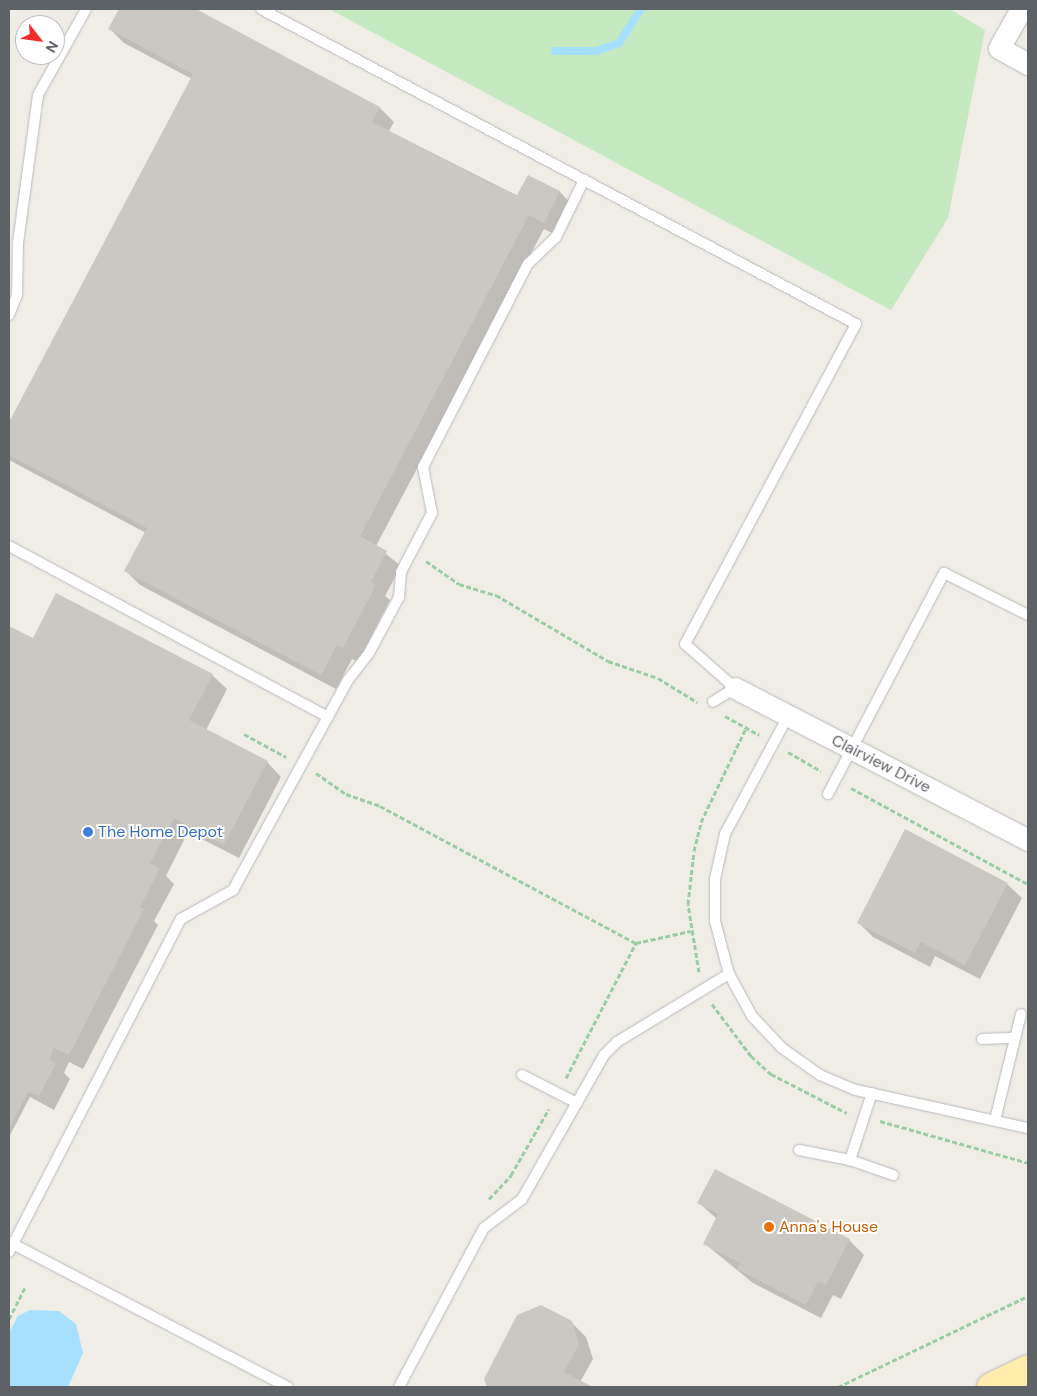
<!DOCTYPE html>
<html>
<head>
<meta charset="utf-8">
<style>
  body { margin:0 }
  #map { position:relative; width:1037px; height:1396px; overflow:hidden; background:#f0ede6; font-family:"DM Sans",sans-serif }
  div>[style] { position:absolute }
  .green>* { inset:0; background:#c5e9c1 }
  .water>* { inset:0; background:#a7e0ff }
  .shadow>* { inset:0; background:#0003 }
  .stream>* { height:8px; margin:-4px; padding:0 4px; transform-origin:4px; border-radius:4px; background:#a7e0ff }
  .building>* { inset:0; background:#cbc8c3 }
  .path>* { height:3px; margin-top:-1.5px; transform-origin:0; background:repeating-linear-gradient(90deg,#9bcda5 0 5px,transparent 0 7.5px) }
  .roads { filter:drop-shadow(0 0 1px #b6b9bd) drop-shadow(0 0 1px #b6b9bd) }
  .lane>* { height:10px; margin:-5px; padding:0 5px; transform-origin:5px; border-radius:5px; background:#fff }
  .street>* { height:21px; margin:-10.5px; padding:0 10.5px; transform-origin:10.5px; border-radius:10.5px; background:#fff }
  .primary>* { height:28px; margin:-14px; padding:0 14px; transform-origin:14px; border-radius:14px; background:#ffebac }
  .dots>* { width:14px; height:14px; translate:-50% -50%; box-sizing:border-box; border:2px solid #fff; border-radius:50% }
  span { translate:-50% -50%; white-space:nowrap; text-align:center; line-height:1.15; -webkit-text-stroke:4px #fff; paint-order:stroke }
  .street-label { font-size:16px; color:#5d6267 }
  .shop-label { font-size:16px; color:#366cbe }
  .left { translate:0 -50%; text-align:left }
  .food-label { font-size:16px; color:#c56008 }
  .frame { position:absolute; inset:0; border:10px solid #5d6267; pointer-events:none }
  .north { position:absolute; left:15px; top:15px; width:50px; height:50px; box-sizing:border-box; background:#fff; border:1px solid #bec0c2; border-radius:50%; rotate:120deg; font-size:14px; font-weight:700; line-height:20px; text-align:center; color:#5d6267 }
  .north::after { content:''; display:block; margin:auto; width:18px; height:22px; background:#f32a2b; clip-path:polygon(50% 0,100% 100%,50% 72%,0 100%) }
</style>
</head>
<body>
<div id="map">
  <div class="green">
    <i style="clip-path:polygon(329px 9px,950px 9px,985px 30px,948px 218px,891px 310px)"></i>
  </div>
  <div class="water">
    <i style="clip-path:polygon(30px 1310px,59px 1311px,76px 1324px,83px 1353px,68px 1387px,9px 1387px,9px 1333px,18px 1316px)"></i>
  </div>
  <div class="shadow">
    <i style="clip-path:polygon(120px 9px,193px 9px,380px 108px,394px 122px,389px 131px,518px 196px,529px 176px,560px 192px,574px 207px,558px 236px,544px 229px,376px 546px,401px 566px,385px 596px,390px 600px,358px 662px,352px 659px,336px 689px,140px 585px,126px 571px,146px 533px,9px 460px,9px 424px,192px 79px,124px 43px,110px 29px)"></i>
    <i style="clip-path:polygon(9px 627px,33px 640px,212px 675px,227px 689px,206px 730px,267px 762px,281px 777px,239px 858px,188px 832px,166px 876px,174px 884px,154px 921px,158px 925px,83px 1069px,69px 1062px,64px 1073px,70px 1079px,54px 1110px,30px 1097px,9px 1137px)"></i>
    <i style="clip-path:polygon(1007px 884px,1022px 898px,980px 979px,935px 956px,930px 967px,873px 937px,858px 922px)"></i>
    <i style="clip-path:polygon(715px 1171px,849px 1240px,864px 1255px,841px 1299px,833px 1295px,821px 1318px,753px 1283px,704px 1243px,717px 1219px,699px 1203px)"></i>
    <i style="clip-path:polygon(571px 1322px,586px 1337px,593px 1359px,580px 1382px,590px 1387px,488px 1387px,485px 1379px)"></i>
  </div>
  <div class="stream">
    <i style="left:555px;top:51px;width:41px"></i>
    <i style="left:596px;top:51px;width:24px;rotate:-19deg"></i>
    <i style="left:619px;top:43px;width:40px;rotate:-57.1deg"></i>
  </div>
  <div class="building">
    <i style="clip-path:polygon(119px 9px,196px 9px,380px 107px,372px 122px,491px 184px,517px 195px,528px 175px,560px 191px,544px 223px,529px 215px,360px 536px,387px 551px,371px 582px,376px 585px,343px 648px,337px 645px,321px 675px,124px 571px,147px 528px,9px 455px,9px 422px,193px 74px,108px 29px)"></i>
    <i style="clip-path:polygon(56px 593px,213px 674px,189px 720px,268px 761px,224px 845px,174px 818px,150px 863px,160px 868px,140px 907px,144px 909px,69px 1055px,54px 1048px,49px 1060px,56px 1064px,39px 1096px,28px 1092px,9px 1128px,9px 626px,33px 638px)"></i>
    <i style="clip-path:polygon(905px 829px,1008px 883px,965px 965px,921px 942px,915px 953px,857px 923px)"></i>
    <i style="clip-path:polygon(715px 1169px,850px 1239px,826px 1285px,818px 1281px,806px 1305px,737px 1269px,740px 1263px,703px 1244px,718px 1214px,697px 1203px)"></i>
    <i style="clip-path:polygon(541px 1305px,572px 1321px,579px 1344px,564px 1372px,593px 1387px,487px 1387px,484px 1379px,517px 1315px)"></i>
  </div>
  <div class="path">
    <i style="left:426px;top:561px;width:40px;rotate:34.9deg"></i>
    <i style="left:459px;top:584px;width:39px;rotate:17deg"></i>
    <i style="left:496px;top:595px;width:130px;rotate:30.5deg"></i>
    <i style="left:608px;top:661px;width:53px;rotate:18.8deg"></i>
    <i style="left:658px;top:678px;width:46px;rotate:31.6deg"></i>
    <i style="left:725px;top:716px;width:39px;rotate:29deg"></i>
    <i style="left:244px;top:734px;width:48px;rotate:28.7deg"></i>
    <i style="left:788px;top:752px;width:38px;rotate:30deg"></i>
    <i style="left:316px;top:773px;width:37px;rotate:35deg"></i>
    <i style="left:346px;top:794px;width:36px;rotate:19deg"></i>
    <i style="left:380px;top:806px;width:290px;rotate:28.2deg"></i>
    <i style="left:636px;top:943px;width:56px;rotate:-12.3deg"></i>
    <i style="left:851px;top:788px;width:201px;rotate:28.5deg"></i>
    <i style="left:699px;top:972px;width:69px;rotate:-99.2deg"></i>
    <i style="left:688px;top:904px;width:53px;rotate:-83.5deg"></i>
    <i style="left:694px;top:851px;width:30px;rotate:-76deg"></i>
    <i style="left:701px;top:822px;width:104px;rotate:-64.4deg"></i>
    <i style="left:712px;top:1004px;width:65px;rotate:53.1deg"></i>
    <i style="left:751px;top:1056px;width:27px;rotate:42deg"></i>
    <i style="left:771px;top:1074px;width:85px;rotate:27.2deg"></i>
    <i style="left:566px;top:1078px;width:152px;rotate:-62.6deg"></i>
    <i style="left:880px;top:1121px;width:154px;rotate:15.8deg"></i>
    <i style="left:489px;top:1199px;width:33px;rotate:-47deg"></i>
    <i style="left:511px;top:1175px;width:76px;rotate:-60.1deg"></i>
    <i style="left:9px;top:1319px;width:35px;rotate:-63deg"></i>
    <i style="left:838px;top:1387px;width:211px;rotate:-25.6deg"></i>
  </div>
  <div class="roads">
    <div class="lane">
      <i style="left:261px;top:9px;width:673px;rotate:27.9deg"></i>
      <i style="left:856px;top:324px;width:363px;rotate:118.1deg"></i>
      <i style="left:685px;top:644px;width:67px;rotate:41.3deg"></i>
      <i style="left:735px;top:688px;width:26px;rotate:148deg"></i>
      <i style="left:9px;top:315px;width:22px;rotate:-68deg"></i>
      <i style="left:17px;top:295px;width:52px;rotate:-88.9deg"></i>
      <i style="left:18px;top:243px;width:149px;rotate:-82.3deg"></i>
      <i style="left:38px;top:95px;width:98px;rotate:-60.8deg"></i>
      <i style="left:9px;top:546px;width:362px;rotate:28.2deg"></i>
      <i style="left:788px;top:716px;width:134px;rotate:118.1deg"></i>
      <i style="left:725px;top:834px;width:46px;rotate:102.5deg"></i>
      <i style="left:715px;top:879px;width:42px;rotate:90deg"></i>
      <i style="left:715px;top:921px;width:55px;rotate:75.2deg"></i>
      <i style="left:729px;top:974px;width:48px;rotate:61.3deg"></i>
      <i style="left:752px;top:1016px;width:44px;rotate:46.8deg"></i>
      <i style="left:782px;top:1048px;width:47px;rotate:35.4deg"></i>
      <i style="left:820px;top:1075px;width:39px;rotate:23deg"></i>
      <i style="left:856px;top:1090px;width:176px;rotate:12.5deg"></i>
      <i style="left:828px;top:794px;width:250px;rotate:-62.3deg"></i>
      <i style="left:944px;top:573px;width:94px;rotate:26.6deg"></i>
      <i style="left:982px;top:1039px;width:33px;rotate:-2deg"></i>
      <i style="left:522px;top:1075px;width:62px;rotate:27deg"></i>
      <i style="left:872px;top:1093px;width:71px;rotate:108.2deg"></i>
      <i style="left:850px;top:1160px;width:46px;rotate:19.2deg"></i>
      <i style="left:995px;top:1120px;width:109px;rotate:-76.2deg"></i>
      <i style="left:799px;top:1150px;width:52px;rotate:11.1deg"></i>
      <i style="left:13px;top:1244px;width:366px;rotate:-62.7deg"></i>
      <i style="left:181px;top:919px;width:60px;rotate:-29.1deg"></i>
      <i style="left:233px;top:890px;width:239px;rotate:-61.3deg"></i>
      <i style="left:348px;top:680px;width:34px;rotate:-52deg"></i>
      <i style="left:369px;top:653px;width:64px;rotate:-61.8deg"></i>
      <i style="left:399px;top:597px;width:25px;rotate:-85deg"></i>
      <i style="left:401px;top:572px;width:67px;rotate:-62.3deg"></i>
      <i style="left:432px;top:513px;width:47px;rotate:-101.1deg"></i>
      <i style="left:423px;top:467px;width:229px;rotate:-62.7deg"></i>
      <i style="left:528px;top:264px;width:39px;rotate:-44deg"></i>
      <i style="left:556px;top:237px;width:64px;rotate:-63.8deg"></i>
      <i style="left:9px;top:1252px;width:9px;rotate:-63deg"></i>
      <i style="left:13px;top:1244px;width:310px;rotate:27.5deg"></i>
      <i style="left:399px;top:1387px;width:180px;rotate:-61.9deg"></i>
      <i style="left:484px;top:1228px;width:48px;rotate:-37.3deg"></i>
      <i style="left:522px;top:1199px;width:166px;rotate:-60.3deg"></i>
      <i style="left:604px;top:1055px;width:18px;rotate:-45deg"></i>
      <i style="left:617px;top:1042px;width:131px;rotate:-31.3deg"></i>
    </div>
    <div class="street">
      <i style="left:1021px;top:9px;width:45px;rotate:119.4deg"></i>
      <i style="left:999px;top:48px;width:33px;rotate:29deg"></i>
      <i style="left:735px;top:688px;width:330px;rotate:27.4deg"></i>
    </div>
    <div class="primary">
      <i style="left:991px;top:1387px;width:41px;rotate:-25.9deg"></i>
    </div>
  </div>
  <div class="dots">
    <i style="left:88px;top:832px;background:#3f7fe0"></i>
    <i style="left:769px;top:1227px;background:#e8710a"></i>
  </div>
  <div class="street-label">
    <span style="left:881px;top:764px;rotate:27deg">Clairview Drive</span>
  </div>
  <div class="shop-label">
    <span class="left" style="left:98px;top:832px">The Home Depot</span>
  </div>
  <div class="food-label">
    <span class="left" style="left:779px;top:1227px">Anna's House</span>
  </div>
  <div class="frame"></div>
  <div class="north">N</div>
</div>
</body>
</html>
